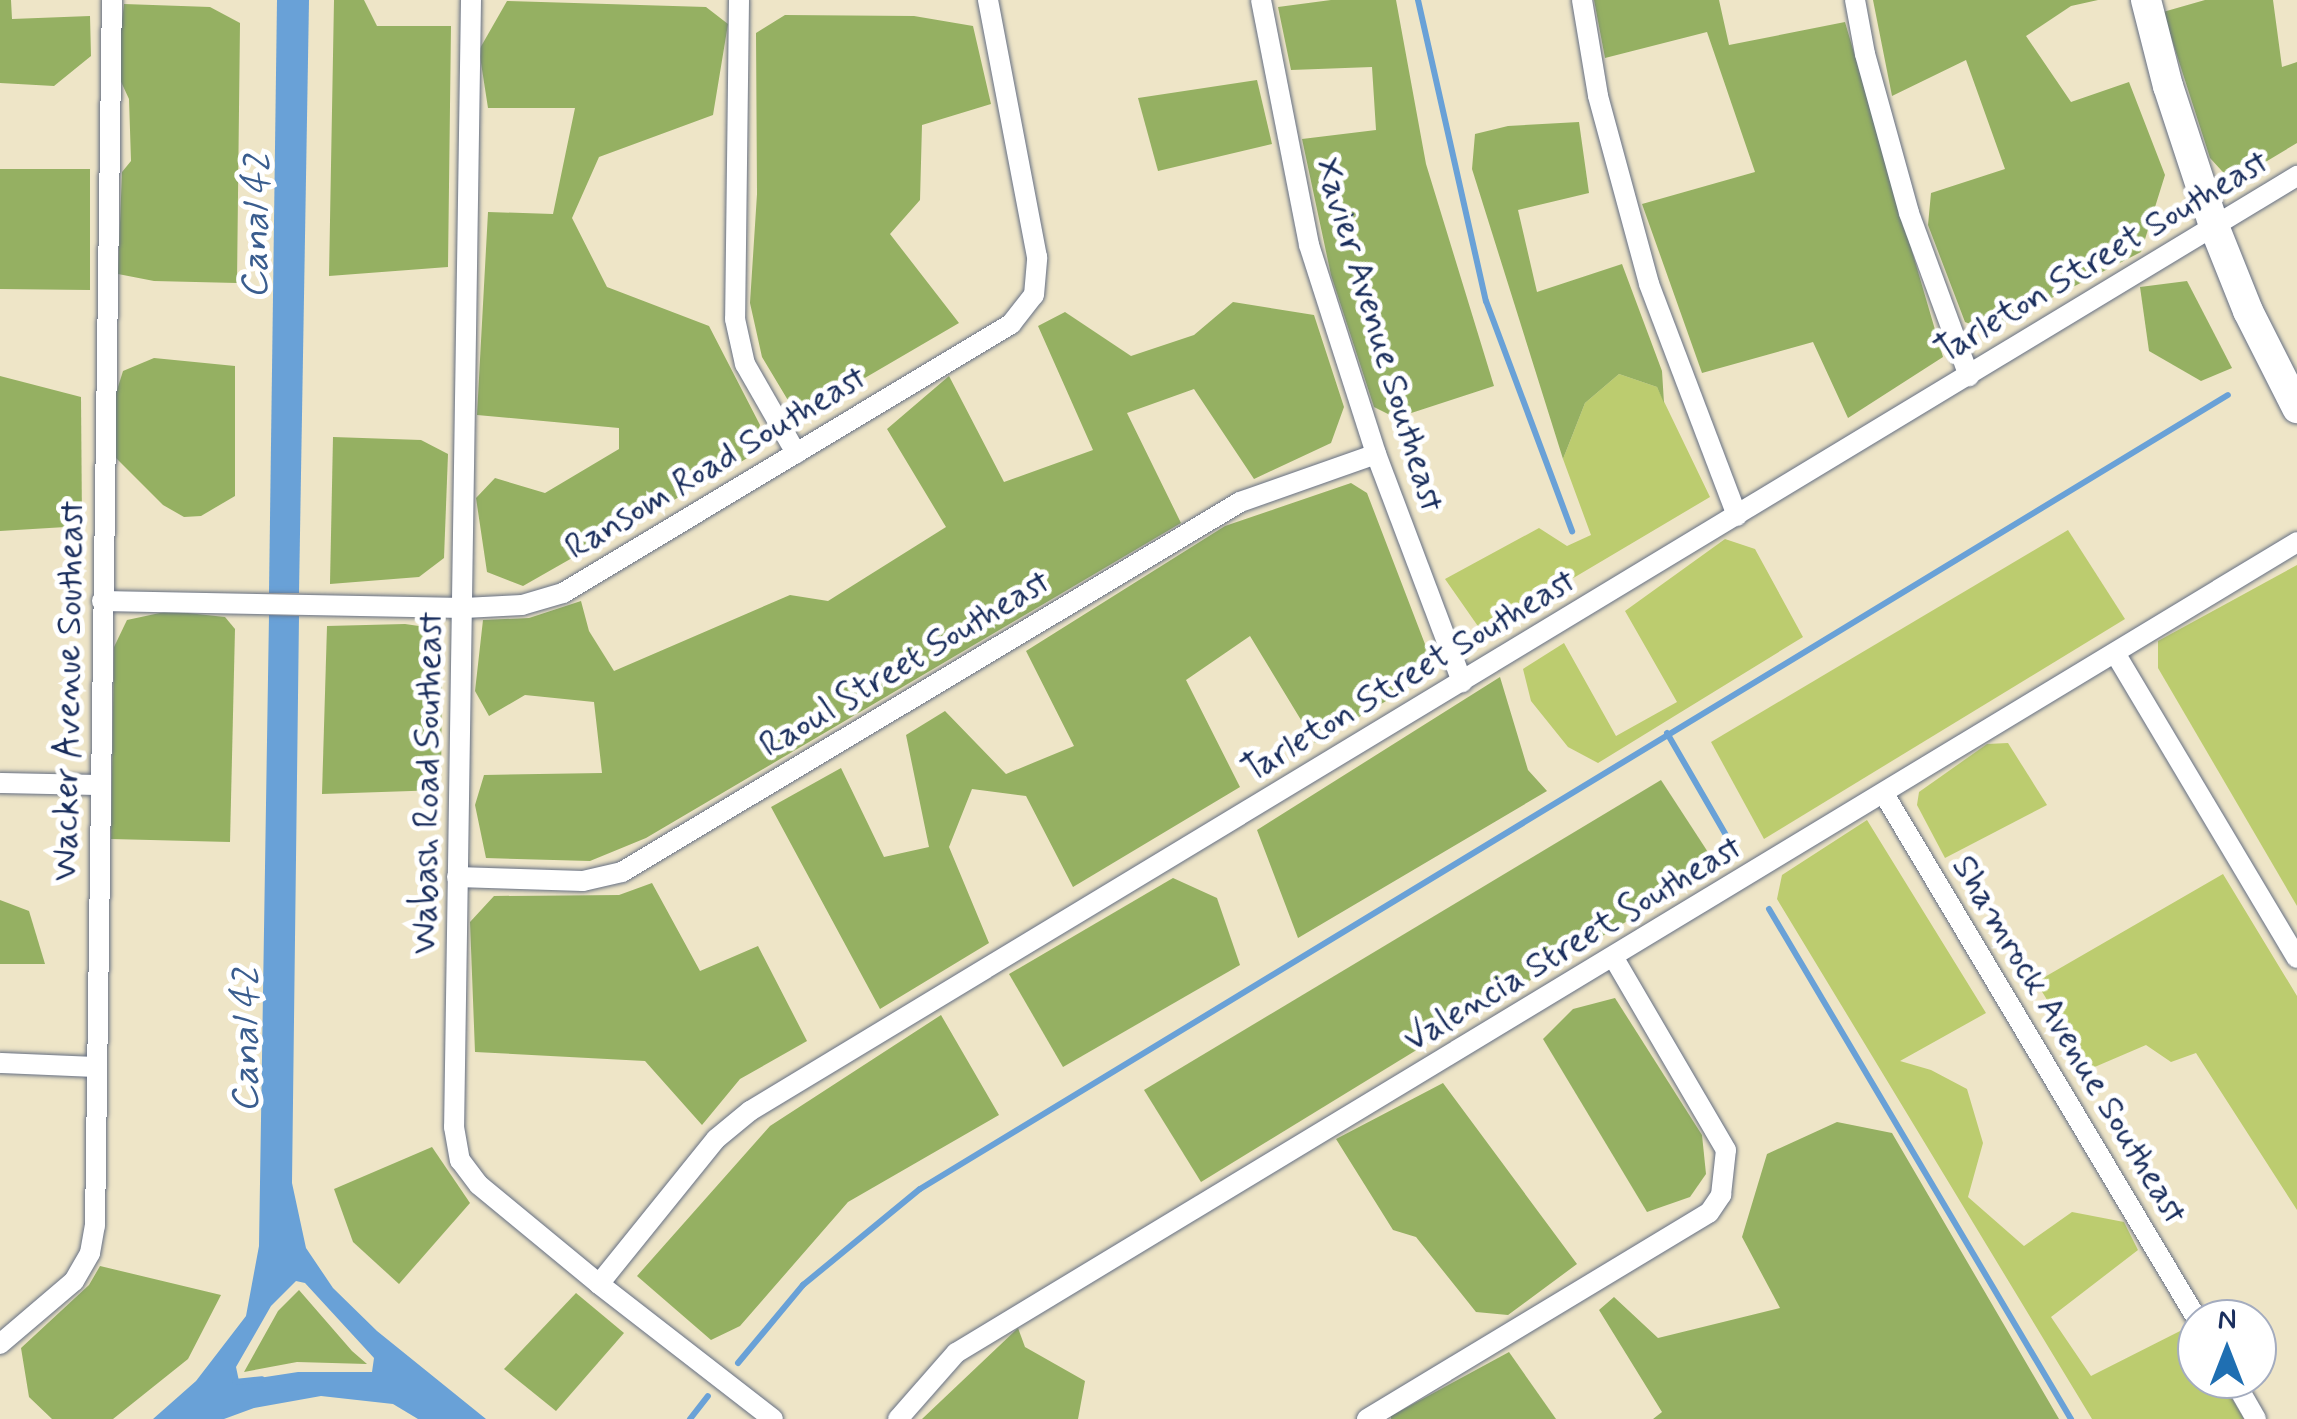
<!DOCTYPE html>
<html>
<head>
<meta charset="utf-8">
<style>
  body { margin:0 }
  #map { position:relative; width:2297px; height:1419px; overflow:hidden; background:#eee5c7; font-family:Mynerve,sans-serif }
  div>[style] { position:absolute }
  .green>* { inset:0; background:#bccc6f }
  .forest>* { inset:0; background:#95b062 }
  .water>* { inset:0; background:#69a1d7 }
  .stream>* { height:6px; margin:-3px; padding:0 3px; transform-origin:3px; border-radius:3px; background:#69a1d7 }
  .roads { filter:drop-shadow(0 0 2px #656f83) drop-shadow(0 0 2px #656f83) }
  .street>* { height:20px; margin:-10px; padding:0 10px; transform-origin:10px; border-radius:10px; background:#fff }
  .secondary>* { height:30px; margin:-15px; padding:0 15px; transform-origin:15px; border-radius:15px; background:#fff }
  span { translate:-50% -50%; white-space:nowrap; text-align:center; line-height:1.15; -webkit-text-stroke:10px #fff; paint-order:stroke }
  .street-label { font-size:35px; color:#1b2f5e }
  .water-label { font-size:38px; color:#3a5d8e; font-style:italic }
  .north { position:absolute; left:2177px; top:1299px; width:100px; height:100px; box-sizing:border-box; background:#fff; border:2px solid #a4acbf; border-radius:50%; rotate:0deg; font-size:28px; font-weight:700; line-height:40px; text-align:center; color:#1b2f5e }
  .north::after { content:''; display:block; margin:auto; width:35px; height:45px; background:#1f6fb2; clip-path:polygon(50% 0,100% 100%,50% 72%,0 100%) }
</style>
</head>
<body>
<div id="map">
  <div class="green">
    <i style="clip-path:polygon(1619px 374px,1657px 387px,1710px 497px,1482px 632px,1445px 579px,1539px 528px,1567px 546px,1591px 535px,1563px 459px,1585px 403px)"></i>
    <i style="clip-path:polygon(2068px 530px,2125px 619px,1764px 839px,1711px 742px)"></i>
    <i style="clip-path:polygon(1725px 539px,1755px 549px,1803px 637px,1598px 763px,1568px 747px,1531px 701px,1523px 669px,1564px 643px,1616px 736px,1677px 702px,1625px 611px)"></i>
    <i style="clip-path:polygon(2297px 565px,2297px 906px,2158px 668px,2158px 641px)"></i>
    <i style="clip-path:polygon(2008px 743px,2047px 805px,1945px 858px,1917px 805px,1919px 792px,1987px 744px)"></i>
    <i style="clip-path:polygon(1867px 820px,1986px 1013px,1900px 1061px,1931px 1070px,1967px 1089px,1983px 1143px,1968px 1197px,2024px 1246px,2072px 1212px,2124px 1222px,2138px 1250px,2051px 1317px,2091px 1376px,2188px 1327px,2197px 1342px,2197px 1379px,2220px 1379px,2244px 1419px,2092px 1419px,1777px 899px,1782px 875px)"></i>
    <i style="clip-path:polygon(2223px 874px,2297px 996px,2297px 1210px,2196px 1053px,2171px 1062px,2146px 1045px,2090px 1069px,2036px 982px)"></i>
  </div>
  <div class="forest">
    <i style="clip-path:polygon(0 0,11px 0,12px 19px,90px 16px,91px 56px,54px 86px,0 83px)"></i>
    <i style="clip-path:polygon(334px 0,364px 0,377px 26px,451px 26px,448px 267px,329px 276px)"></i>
    <i style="clip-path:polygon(1331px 0,1396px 0,1426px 164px,1494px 386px,1396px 418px,1374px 407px,1331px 275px,1302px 139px,1376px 130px,1372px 67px,1291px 70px,1278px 7px)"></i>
    <i style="clip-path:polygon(1594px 0,1719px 0,1729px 45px,1845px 22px,1943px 357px,1848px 418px,1813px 342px,1702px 373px,1642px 204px,1755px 172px,1707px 32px,1605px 58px)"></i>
    <i style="clip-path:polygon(1873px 0,2098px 0,2071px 6px,2026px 36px,2071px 102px,2129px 82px,2165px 175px,2141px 252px,1987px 331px,1965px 322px,1928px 225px,1931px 193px,2005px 169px,1966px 60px,1892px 96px)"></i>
    <i style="clip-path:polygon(2205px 0,2273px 0,2282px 67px,2297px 62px,2297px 143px,2232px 182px,2210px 158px,2163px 12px)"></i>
    <i style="clip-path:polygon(507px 1px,706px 7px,728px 24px,713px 115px,599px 157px,572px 218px,607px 287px,709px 326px,760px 425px,751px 456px,523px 586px,487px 572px,476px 498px,495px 478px,545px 493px,619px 449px,619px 428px,477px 415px,488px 212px,553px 214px,575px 108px,488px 108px,479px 50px)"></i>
    <i style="clip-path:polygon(124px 4px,210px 7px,240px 23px,237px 283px,154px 281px,118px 274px,122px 172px,131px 161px,129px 99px,116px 71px)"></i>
    <i style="clip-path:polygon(785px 15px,914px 16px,973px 26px,991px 104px,922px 125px,920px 200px,890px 234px,959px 323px,798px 417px,762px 357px,750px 303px,757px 194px,756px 33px)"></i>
    <i style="clip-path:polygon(1257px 80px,1272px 144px,1158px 171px,1138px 98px)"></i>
    <i style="clip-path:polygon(1579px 122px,1589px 193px,1518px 210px,1537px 292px,1622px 264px,1662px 371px,1664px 403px,1657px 387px,1619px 374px,1585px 403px,1563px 459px,1472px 169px,1475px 134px,1508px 126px)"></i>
    <i style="clip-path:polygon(0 169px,90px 169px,90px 290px,0 289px)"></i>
    <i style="clip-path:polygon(2187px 281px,2232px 368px,2201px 381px,2149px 351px,2140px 287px)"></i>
    <i style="clip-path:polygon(1233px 302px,1314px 315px,1344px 407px,1331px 443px,1254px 479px,1194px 389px,1127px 413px,1181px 523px,646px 838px,590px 861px,486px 858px,475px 805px,484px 775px,602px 773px,594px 702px,525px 695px,489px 716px,475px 691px,483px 620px,529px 618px,581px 601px,589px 631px,614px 671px,790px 595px,828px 601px,946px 527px,887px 429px,949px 376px,1004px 482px,1093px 450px,1038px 326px,1065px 312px,1131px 356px,1194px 335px)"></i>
    <i style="clip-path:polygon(154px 358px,235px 366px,235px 496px,201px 516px,184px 517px,163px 505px,116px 458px,111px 409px,123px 371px)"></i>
    <i style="clip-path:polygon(0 376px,81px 397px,82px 526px,0 531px)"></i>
    <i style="clip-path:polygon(333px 437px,421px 440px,448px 454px,444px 558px,419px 577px,330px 584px)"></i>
    <i style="clip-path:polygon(1351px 483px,1367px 493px,1433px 665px,1415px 684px,1315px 743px,1250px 636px,1186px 680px,1240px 787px,1073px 887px,1026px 796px,972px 789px,949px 847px,989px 943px,880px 1009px,771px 807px,841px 768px,884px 857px,929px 847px,906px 735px,945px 711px,1006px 774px,1074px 746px,1026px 651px,1225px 526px)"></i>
    <i style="clip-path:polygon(169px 611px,225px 617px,235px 629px,230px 842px,111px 839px,114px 647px,127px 620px)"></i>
    <i style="clip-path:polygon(405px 624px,426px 627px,442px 662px,441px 790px,322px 794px,327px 626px)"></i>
    <i style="clip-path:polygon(1500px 677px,1528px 770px,1547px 791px,1298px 938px,1257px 830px)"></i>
    <i style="clip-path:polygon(1661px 780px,1717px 866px,1201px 1182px,1144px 1090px)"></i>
    <i style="clip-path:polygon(1173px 878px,1217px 898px,1240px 965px,1063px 1067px,1009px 974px)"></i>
    <i style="clip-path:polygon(652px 883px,700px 971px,758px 946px,807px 1041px,740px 1079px,702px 1125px,645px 1061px,475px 1052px,470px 922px,494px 896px,619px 895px)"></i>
    <i style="clip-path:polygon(0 900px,29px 911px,45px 964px,0 964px)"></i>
    <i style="clip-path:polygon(1615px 998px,1702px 1135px,1706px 1174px,1690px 1197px,1647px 1212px,1543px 1039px,1573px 1009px)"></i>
    <i style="clip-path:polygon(941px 1015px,999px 1115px,848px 1202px,740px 1326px,711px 1340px,637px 1276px,770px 1126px)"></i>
    <i style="clip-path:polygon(1443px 1083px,1577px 1264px,1508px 1315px,1476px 1312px,1416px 1237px,1393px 1230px,1336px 1139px)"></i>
    <i style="clip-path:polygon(1837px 1122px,1892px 1133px,2059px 1419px,1653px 1419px,1662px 1412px,1599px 1310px,1614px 1297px,1658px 1338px,1780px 1308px,1742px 1237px,1767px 1154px)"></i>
    <i style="clip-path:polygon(432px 1147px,470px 1203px,399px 1284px,353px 1242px,334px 1189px)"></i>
    <i style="clip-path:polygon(100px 1266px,221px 1295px,188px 1359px,113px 1419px,52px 1419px,29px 1397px,21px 1348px,89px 1285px)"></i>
    <i style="clip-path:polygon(299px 1290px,352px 1351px,367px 1364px,297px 1362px,244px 1372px,278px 1311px)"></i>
    <i style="clip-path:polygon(576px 1293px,624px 1333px,556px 1411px,504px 1369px)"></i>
    <i style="clip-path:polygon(1018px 1328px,1025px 1347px,1085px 1381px,1078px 1419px,922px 1419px)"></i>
    <i style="clip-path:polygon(1509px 1352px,1556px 1419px,1391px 1419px,1391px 1416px)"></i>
  </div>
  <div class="water">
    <i style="clip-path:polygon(277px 0,309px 0,299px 593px,269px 593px)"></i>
    <i style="clip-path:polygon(evenodd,269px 615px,299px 616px,292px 1183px,306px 1248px,333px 1288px,377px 1331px,486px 1419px,418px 1419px,393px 1404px,321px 1396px,254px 1408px,224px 1419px,153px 1419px,196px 1381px,246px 1316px,259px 1246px,269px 615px,296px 1281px,305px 1283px,374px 1358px,372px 1372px,298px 1372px,239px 1381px,236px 1367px,271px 1306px,296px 1281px)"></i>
  </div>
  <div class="stream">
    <i style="left:1418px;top:0;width:309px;rotate:77.3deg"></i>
    <i style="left:1486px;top:301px;width:246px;rotate:69.5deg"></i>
    <i style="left:1667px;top:733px;width:126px;rotate:60deg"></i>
    <i style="left:1769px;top:909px;width:593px;rotate:59.37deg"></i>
    <i style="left:738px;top:1363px;width:102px;rotate:-50.2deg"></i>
    <i style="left:803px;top:1285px;width:151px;rotate:-39.4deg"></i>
    <i style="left:920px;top:1189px;width:1530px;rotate:-31.26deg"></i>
    <i style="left:235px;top:1382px;width:27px;rotate:-6deg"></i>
    <i style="left:690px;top:1419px;width:29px;rotate:-52deg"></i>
  </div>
  <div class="roads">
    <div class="street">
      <i style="left:471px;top:0;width:1127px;rotate:90.86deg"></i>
      <i style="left:454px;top:1127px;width:34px;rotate:80deg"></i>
      <i style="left:460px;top:1160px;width:31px;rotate:53deg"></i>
      <i style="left:479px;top:1185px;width:156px;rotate:39.5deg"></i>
      <i style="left:599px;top:1284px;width:220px;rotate:37.8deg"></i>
      <i style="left:739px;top:0;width:319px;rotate:90.7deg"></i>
      <i style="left:735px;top:319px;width:46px;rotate:77.5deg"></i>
      <i style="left:745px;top:364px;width:103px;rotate:60.2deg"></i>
      <i style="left:1261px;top:0;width:250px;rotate:78.9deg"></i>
      <i style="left:1309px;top:245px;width:219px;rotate:72.2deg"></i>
      <i style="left:1376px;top:454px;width:244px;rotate:69.3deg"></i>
      <i style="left:1582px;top:0;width:97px;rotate:80.5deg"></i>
      <i style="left:1598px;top:96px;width:195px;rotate:74.8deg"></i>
      <i style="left:1649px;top:284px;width:248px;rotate:69.2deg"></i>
      <i style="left:1855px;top:0;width:55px;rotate:79.5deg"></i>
      <i style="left:1865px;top:54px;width:165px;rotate:74.5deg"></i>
      <i style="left:1909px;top:213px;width:174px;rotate:69.8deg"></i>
      <i style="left:102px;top:601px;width:362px;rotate:1.1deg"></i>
      <i style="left:464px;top:608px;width:58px;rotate:-3deg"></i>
      <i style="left:522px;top:605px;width:43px;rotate:-16.3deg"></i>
      <i style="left:563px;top:593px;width:523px;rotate:-30.98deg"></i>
      <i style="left:1011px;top:324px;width:37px;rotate:-52deg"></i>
      <i style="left:1034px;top:295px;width:38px;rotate:-85deg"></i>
      <i style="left:1037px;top:257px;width:262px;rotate:-100.8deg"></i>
      <i style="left:2115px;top:653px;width:355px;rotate:59.2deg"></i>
      <i style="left:0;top:783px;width:99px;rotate:1.2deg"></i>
      <i style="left:1884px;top:794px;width:611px;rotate:59.2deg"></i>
      <i style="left:457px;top:877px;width:126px;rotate:1.8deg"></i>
      <i style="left:583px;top:881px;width:40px;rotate:-13deg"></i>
      <i style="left:622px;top:872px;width:720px;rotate:-30.91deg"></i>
      <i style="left:1240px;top:502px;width:144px;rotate:-19.4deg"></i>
      <i style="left:0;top:1063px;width:97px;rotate:2.4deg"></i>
      <i style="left:599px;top:1284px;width:186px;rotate:-51.1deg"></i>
      <i style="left:716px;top:1139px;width:44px;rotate:-39.5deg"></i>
      <i style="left:750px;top:1111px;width:1808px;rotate:-31.15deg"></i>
      <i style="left:0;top:1344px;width:97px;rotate:-40.4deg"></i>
      <i style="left:74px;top:1281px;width:32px;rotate:-60deg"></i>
      <i style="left:90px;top:1253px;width:27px;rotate:-80deg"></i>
      <i style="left:95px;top:1226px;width:1226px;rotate:-89.21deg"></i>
      <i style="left:2233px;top:1379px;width:46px;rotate:60.1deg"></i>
      <i style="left:898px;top:1419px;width:88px;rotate:-48.7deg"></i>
      <i style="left:956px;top:1353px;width:1567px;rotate:-31.16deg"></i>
      <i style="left:1367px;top:1419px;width:399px;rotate:-31.1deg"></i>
      <i style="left:1709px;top:1213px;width:22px;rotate:-56deg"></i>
      <i style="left:1721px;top:1195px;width:45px;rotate:-83.7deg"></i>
      <i style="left:1726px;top:1150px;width:222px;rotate:-120.3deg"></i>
    </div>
    <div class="secondary">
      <i style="left:2146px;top:0;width:89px;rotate:75.7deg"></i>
      <i style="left:2168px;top:86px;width:147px;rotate:71.8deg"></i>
      <i style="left:2214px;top:226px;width:92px;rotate:68.2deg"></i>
      <i style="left:2248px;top:311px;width:109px;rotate:63.2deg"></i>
    </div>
  </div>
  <div class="street-label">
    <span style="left:2102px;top:257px;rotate:-31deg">Tarleton Street Southeast</span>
    <span style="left:1379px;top:335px;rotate:73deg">Xavier Avenue Southeast</span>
    <span style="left:716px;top:463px;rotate:-31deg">Ransom Road Southeast</span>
    <span style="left:905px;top:664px;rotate:-31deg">Raoul Street Southeast</span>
    <span style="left:1409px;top:676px;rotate:-31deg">Tarleton Street Southeast</span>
    <span style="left:69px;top:691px;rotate:-89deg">Wacker Avenue Southeast</span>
    <span style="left:428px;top:783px;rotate:-89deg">Wabash Road Southeast</span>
    <span style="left:1573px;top:944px;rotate:-31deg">Valencia Street Southeast</span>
    <span style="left:2069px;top:1040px;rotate:59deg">Shamrock Avenue Southeast</span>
  </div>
  <div class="water-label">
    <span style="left:257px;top:226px;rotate:-89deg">Canal 42</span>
    <span style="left:247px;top:1040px;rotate:-90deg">Canal 42</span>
  </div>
  <div class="north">N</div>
</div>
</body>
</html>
